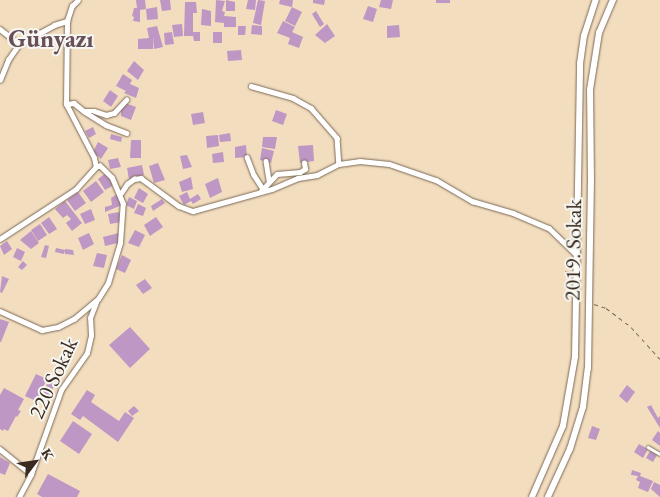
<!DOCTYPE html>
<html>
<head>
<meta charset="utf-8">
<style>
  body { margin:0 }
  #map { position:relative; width:660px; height:497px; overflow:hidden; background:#f3ddbf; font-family:"EB Garamond",serif }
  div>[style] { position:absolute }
  .building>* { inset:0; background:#be97c4 }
  .path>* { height:1px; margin-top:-0.5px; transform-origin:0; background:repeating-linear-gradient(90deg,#7b6956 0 4px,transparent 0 8px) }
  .roads { filter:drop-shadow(0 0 1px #7b6956) drop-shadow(0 0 1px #7b6956) }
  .service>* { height:2.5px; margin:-1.25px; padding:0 1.25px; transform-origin:1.25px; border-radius:1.25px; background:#fff }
  .minor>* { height:4.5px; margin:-2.25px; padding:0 2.25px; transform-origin:2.25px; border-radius:2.25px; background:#fff }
  .tertiary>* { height:5.5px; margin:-2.75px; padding:0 2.75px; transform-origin:2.75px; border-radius:2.75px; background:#fff }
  span { translate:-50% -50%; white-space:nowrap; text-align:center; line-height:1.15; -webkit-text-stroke:4px #f6f6f2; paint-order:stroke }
  .street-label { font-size:22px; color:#3b2a1e }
  .quarter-label { font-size:25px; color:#695058; font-weight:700 }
  .north { position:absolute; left:10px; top:437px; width:50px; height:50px; -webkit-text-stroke:4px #f6f6f2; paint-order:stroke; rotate:59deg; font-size:14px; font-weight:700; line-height:20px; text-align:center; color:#3b2a1e }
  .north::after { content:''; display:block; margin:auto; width:18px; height:22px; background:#3b2a1e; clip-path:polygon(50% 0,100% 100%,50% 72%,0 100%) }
</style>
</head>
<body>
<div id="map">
  <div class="building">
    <i style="clip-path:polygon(136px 0,145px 0,146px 9px,157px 7px,158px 19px,147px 20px,146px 9px,140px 10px,140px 22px,133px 21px,134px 17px,132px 16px,134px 8px,137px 8px)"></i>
    <i style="clip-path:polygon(160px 0,170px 0,171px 10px,162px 11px)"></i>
    <i style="clip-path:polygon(216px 0,225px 1px,222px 11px,225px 12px,224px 16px,236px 17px,236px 27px,224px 27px,224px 23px,215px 22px)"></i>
    <i style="clip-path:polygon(226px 0,235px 2px,235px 11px,226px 11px)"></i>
    <i style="clip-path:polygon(248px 0,256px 0,255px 10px,246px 9px)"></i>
    <i style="clip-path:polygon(258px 0,265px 1px,261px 25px,253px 23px)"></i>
    <i style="clip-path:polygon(280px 0,293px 0,292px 7px,279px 4px)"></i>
    <i style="clip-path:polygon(313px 0,325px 0,324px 5px,313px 3px)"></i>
    <i style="clip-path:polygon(381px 0,393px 0,391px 9px,379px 7px)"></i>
    <i style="clip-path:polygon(436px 0,450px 0,450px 3px,436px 3px)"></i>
    <i style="clip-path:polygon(185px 2px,196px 2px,197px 13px,193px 13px,193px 32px,200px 32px,200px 41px,194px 41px,193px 36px,184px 36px)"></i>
    <i style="clip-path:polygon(368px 6px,377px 9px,373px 22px,363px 19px)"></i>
    <i style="clip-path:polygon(292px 7px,302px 12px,295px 26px,285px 21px)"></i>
    <i style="clip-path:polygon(202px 9px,211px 11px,211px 26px,201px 25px)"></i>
    <i style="clip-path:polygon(316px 11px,324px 24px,320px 27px,312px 14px)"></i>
    <i style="clip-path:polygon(283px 21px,295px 27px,292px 32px,303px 37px,299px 48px,288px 44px,290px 38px,277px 33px)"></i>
    <i style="clip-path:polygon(182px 24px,183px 36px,174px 37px,172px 25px)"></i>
    <i style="clip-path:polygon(327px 24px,335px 36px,325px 43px,315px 35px)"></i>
    <i style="clip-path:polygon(252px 25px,262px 26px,262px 35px,251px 34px)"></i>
    <i style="clip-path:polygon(399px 25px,400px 37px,387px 38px,387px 26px)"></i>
    <i style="clip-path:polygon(157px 26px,163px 47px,154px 49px,153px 36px,153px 49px,138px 49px,138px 39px,149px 38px,147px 28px)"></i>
    <i style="clip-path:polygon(238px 26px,246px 26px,245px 35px,238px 35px)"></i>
    <i style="clip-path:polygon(172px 32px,174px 44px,165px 45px,164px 33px)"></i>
    <i style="clip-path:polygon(213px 32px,222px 32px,222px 43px,213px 43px)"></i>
    <i style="clip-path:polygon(241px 50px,242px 60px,228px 61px,227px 51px)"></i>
    <i style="clip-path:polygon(134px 61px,144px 70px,138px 80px,127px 71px)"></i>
    <i style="clip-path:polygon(123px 74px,132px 80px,130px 84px,139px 88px,136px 98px,124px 93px,126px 91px,116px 86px)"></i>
    <i style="clip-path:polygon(110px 90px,118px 96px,111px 107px,103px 101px)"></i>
    <i style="clip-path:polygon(125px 103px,136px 107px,131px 120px,121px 116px,121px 106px)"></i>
    <i style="clip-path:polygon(276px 110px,287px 114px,283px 125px,272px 121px)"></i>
    <i style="clip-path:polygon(203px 112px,205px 123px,193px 125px,191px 114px)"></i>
    <i style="clip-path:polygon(93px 127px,96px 134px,89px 138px,85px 131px)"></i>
    <i style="clip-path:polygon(230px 133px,231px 141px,220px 142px,219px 135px)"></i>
    <i style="clip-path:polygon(111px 134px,122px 137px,121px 142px,110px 139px)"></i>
    <i style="clip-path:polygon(218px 135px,219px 146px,207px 148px,206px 136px)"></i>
    <i style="clip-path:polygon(263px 137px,277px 137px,275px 149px,262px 147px)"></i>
    <i style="clip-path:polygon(131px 140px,141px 140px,141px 158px,130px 158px)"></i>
    <i style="clip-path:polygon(98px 142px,108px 148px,101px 159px,93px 152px)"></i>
    <i style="clip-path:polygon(246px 145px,247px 157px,235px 158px,235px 147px)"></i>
    <i style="clip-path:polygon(313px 145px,314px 161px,300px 163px,298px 146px)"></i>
    <i style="clip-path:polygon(262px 148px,274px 151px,271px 163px,260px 160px)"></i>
    <i style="clip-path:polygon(223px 152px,224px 162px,213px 163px,212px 154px)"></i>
    <i style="clip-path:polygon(187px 155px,192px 167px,183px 169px,180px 156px)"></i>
    <i style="clip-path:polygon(118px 158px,121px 167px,110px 169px,108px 160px)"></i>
    <i style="clip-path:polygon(158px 163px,165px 180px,154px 183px,149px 166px)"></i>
    <i style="clip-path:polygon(142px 165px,144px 175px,129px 179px,127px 168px)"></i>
    <i style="clip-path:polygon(106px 173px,114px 185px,105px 190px,98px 179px)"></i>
    <i style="clip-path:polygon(191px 177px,193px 189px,182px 192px,179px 182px)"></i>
    <i style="clip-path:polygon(218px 178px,222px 192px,210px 198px,205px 184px)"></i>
    <i style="clip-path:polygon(96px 181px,104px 192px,91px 202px,83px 191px)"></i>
    <i style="clip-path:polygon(139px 188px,148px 194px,143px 203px,134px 198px)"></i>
    <i style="clip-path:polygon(78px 192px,86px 203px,75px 211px,67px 200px)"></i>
    <i style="clip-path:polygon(187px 192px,190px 199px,198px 194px,201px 199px,193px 204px,191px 201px,184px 205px,179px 196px)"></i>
    <i style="clip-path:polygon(119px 193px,122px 205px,105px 212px,105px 207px,112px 205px,111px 198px)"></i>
    <i style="clip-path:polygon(129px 197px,137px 201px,134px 209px,126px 205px)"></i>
    <i style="clip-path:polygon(162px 199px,165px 203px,153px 211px,151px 206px)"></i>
    <i style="clip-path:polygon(65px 201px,82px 223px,72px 231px,66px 223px,71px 219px,67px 215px,63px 218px,55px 209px)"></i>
    <i style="clip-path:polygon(138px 204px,146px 208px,143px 216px,134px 213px)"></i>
    <i style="clip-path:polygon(91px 209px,95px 220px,85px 224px,80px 214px)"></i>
    <i style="clip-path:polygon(119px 212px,121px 222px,110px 224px,108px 214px)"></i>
    <i style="clip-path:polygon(49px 217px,57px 229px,49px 234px,41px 223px)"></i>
    <i style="clip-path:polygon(156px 217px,163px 227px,150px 236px,144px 225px)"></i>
    <i style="clip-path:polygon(40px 224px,47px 235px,38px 241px,31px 230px)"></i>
    <i style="clip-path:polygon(135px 230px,145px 235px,139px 247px,128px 243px)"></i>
    <i style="clip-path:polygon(31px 231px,39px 243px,31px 249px,20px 240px)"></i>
    <i style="clip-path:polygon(89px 233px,94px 244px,83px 250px,78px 238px)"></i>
    <i style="clip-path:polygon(119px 233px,118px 243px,105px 246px,103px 237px)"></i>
    <i style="clip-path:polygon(7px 241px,12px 249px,4px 255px,0 246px)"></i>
    <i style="clip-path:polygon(45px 245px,49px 246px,46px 258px,41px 257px)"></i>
    <i style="clip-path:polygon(17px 248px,25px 252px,21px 261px,13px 257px)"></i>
    <i style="clip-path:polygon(56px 248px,65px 250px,64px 254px,55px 252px)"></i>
    <i style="clip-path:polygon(65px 249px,73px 250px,74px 255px,65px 254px)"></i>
    <i style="clip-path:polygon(97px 253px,107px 255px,104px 268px,93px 266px)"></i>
    <i style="clip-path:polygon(122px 255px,131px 260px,125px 273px,116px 269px)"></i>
    <i style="clip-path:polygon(23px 261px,27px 265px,22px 270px,18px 267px)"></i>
    <i style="clip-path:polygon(2px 276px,9px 279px,2px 293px,0 292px)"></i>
    <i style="clip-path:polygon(145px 279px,152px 288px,143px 294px,136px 285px)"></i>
    <i style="clip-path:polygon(0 319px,9px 322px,1px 342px,0 342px)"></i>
    <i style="clip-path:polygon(130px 327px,150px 349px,130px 368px,109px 345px)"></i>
    <i style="clip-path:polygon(36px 374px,47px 379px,36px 401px,25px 396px)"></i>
    <i style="clip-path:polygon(49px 381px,55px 384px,48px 398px,41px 394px)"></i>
    <i style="clip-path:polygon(627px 385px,635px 392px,627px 403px,619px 396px)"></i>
    <i style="clip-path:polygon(4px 388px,24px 399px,18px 410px,21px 411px,17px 417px,16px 416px,8px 431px,4px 429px,3px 431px,0 429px,0 395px)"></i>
    <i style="clip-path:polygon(87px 390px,95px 395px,91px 402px,119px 421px,125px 412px,134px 418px,118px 442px,83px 416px,80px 420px,71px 414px)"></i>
    <i style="clip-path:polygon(651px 405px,658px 418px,660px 416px,660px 428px,647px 407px)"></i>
    <i style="clip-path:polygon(134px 406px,139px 411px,132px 416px,128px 411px)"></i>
    <i style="clip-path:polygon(73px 421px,92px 434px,79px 454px,60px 441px)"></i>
    <i style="clip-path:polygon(592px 426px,600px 429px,596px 440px,588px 438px)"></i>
    <i style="clip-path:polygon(658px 431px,660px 433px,660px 446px,652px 440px)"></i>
    <i style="clip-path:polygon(639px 444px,648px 449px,643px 458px,634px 452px)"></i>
    <i style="clip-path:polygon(650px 451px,657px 455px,653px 462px,646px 458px)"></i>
    <i style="clip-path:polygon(0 457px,10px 463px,5px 475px,0 473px)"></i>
    <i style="clip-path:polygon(632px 470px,641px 473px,640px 476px,653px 481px,648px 492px,638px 488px,640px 482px,636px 480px,638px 476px,631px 475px)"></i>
    <i style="clip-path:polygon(48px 474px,80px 491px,77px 497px,42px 497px,37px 494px)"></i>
    <i style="clip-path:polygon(654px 482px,660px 485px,660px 497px,651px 489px)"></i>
  </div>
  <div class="path">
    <i style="left:565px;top:271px;width:6px;rotate:9deg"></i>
    <i style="left:594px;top:304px;width:13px;rotate:18deg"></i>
    <i style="left:606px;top:308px;width:31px;rotate:37deg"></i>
    <i style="left:631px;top:327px;width:43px;rotate:47.8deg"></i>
  </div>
  <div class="roads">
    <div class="service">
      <i style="left:648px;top:447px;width:14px;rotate:30deg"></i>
    </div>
    <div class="minor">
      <i style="left:0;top:29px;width:24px;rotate:38deg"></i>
      <i style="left:19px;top:44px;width:40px;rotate:-28deg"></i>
      <i style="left:54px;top:25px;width:14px;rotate:-17deg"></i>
      <i style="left:0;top:80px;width:22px;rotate:-68deg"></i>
      <i style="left:8px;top:60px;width:19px;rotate:-55deg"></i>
      <i style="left:251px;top:86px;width:44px;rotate:15.9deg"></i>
      <i style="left:293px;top:98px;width:21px;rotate:29deg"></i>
      <i style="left:311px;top:108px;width:40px;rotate:49deg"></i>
      <i style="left:337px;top:138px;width:26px;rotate:86deg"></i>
      <i style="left:66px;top:104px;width:8px;rotate:-7deg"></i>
      <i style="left:74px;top:103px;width:13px;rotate:39deg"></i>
      <i style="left:84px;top:111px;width:10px"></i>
      <i style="left:94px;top:111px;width:13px;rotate:18deg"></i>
      <i style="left:106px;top:115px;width:8px;rotate:-14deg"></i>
      <i style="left:114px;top:113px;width:18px;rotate:-47deg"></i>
      <i style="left:85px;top:112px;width:25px;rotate:32deg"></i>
      <i style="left:106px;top:125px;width:22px;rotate:21deg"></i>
      <i style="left:247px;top:157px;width:19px;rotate:69deg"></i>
      <i style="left:254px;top:175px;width:17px;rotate:57deg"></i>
      <i style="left:266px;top:161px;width:19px;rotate:81deg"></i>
      <i style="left:261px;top:191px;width:23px;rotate:-47deg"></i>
      <i style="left:277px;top:174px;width:23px;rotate:-5deg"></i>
      <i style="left:300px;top:172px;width:6px;rotate:-31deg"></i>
      <i style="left:305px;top:169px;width:6px;rotate:-99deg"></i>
      <i style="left:121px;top:193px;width:11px;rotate:-56deg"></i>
      <i style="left:127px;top:184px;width:9px;rotate:-36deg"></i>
      <i style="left:134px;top:179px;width:7px;rotate:-8deg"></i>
      <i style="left:141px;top:178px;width:47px;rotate:36.4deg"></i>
      <i style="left:179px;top:206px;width:15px;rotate:20deg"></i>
      <i style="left:193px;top:211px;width:82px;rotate:-15.6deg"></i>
      <i style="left:272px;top:189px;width:28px;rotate:-23deg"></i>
      <i style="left:298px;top:178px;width:19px;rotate:-9deg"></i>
      <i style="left:317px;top:175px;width:25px;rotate:-27deg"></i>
      <i style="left:339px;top:164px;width:21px;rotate:-8deg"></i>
      <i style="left:360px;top:161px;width:29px;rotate:6deg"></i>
      <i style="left:389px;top:164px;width:50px;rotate:18.8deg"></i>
      <i style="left:436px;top:180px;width:42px;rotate:30.3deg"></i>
      <i style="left:472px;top:201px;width:43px;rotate:16.3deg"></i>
      <i style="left:513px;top:213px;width:39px;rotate:23deg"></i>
      <i style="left:549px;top:228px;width:39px;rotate:44deg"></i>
      <i style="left:0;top:239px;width:91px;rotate:-33.3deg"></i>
      <i style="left:76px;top:189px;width:30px;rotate:-48deg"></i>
      <i style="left:96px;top:167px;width:9px;rotate:-103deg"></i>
      <i style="left:94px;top:158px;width:61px;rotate:-117.4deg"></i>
      <i style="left:66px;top:104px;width:83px;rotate:-89.3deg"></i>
      <i style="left:67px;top:21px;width:16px;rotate:-72deg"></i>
      <i style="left:72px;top:6px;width:8px;rotate:-45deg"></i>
      <i style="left:0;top:311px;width:46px;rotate:24.3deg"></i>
      <i style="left:42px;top:330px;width:16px;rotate:-11deg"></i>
      <i style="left:58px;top:327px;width:18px;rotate:-27deg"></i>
      <i style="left:74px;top:319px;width:31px;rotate:-40deg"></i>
      <i style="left:98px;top:299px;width:19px;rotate:-58deg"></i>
      <i style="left:108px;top:283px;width:42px;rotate:-73.3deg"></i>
      <i style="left:120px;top:243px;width:39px;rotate:-86deg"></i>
      <i style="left:123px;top:204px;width:28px;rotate:-113deg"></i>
      <i style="left:112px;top:178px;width:17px;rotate:-135deg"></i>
      <i style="left:100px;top:166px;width:4px;rotate:166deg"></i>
      <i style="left:0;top:449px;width:40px;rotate:39deg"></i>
      <i style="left:19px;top:497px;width:26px;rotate:-62deg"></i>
      <i style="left:31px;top:474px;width:89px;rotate:-70.3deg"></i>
      <i style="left:61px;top:390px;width:45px;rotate:-54.9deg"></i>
      <i style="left:87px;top:353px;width:18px;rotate:-77deg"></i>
      <i style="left:91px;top:335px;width:17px;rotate:-93deg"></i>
      <i style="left:90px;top:318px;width:17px;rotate:-69deg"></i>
    </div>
    <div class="tertiary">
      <i style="left:532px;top:497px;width:77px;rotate:-66.4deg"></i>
      <i style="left:563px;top:426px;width:70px;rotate:-80.1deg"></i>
      <i style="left:575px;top:357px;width:293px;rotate:-89deg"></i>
      <i style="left:580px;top:64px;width:28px;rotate:-82deg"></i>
      <i style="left:584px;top:36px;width:38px;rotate:-72deg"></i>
      <i style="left:548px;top:497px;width:53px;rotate:-65.4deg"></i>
      <i style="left:570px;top:449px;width:44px;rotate:-72.8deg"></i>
      <i style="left:583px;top:407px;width:38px;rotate:-83deg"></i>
      <i style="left:588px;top:369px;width:187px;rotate:-89.1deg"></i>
      <i style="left:591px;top:182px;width:92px;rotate:-90.6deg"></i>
      <i style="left:590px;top:90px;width:58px;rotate:-81deg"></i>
      <i style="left:599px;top:33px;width:36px;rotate:-67deg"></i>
    </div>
  </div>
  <div class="street-label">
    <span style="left:573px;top:250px;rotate:-89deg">2019. Sokak</span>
    <span style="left:53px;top:378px;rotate:-65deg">220 Sokak</span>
  </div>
  <div class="quarter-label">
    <span style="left:51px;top:38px">Günyazı</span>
  </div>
  <div class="north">K</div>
</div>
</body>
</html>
